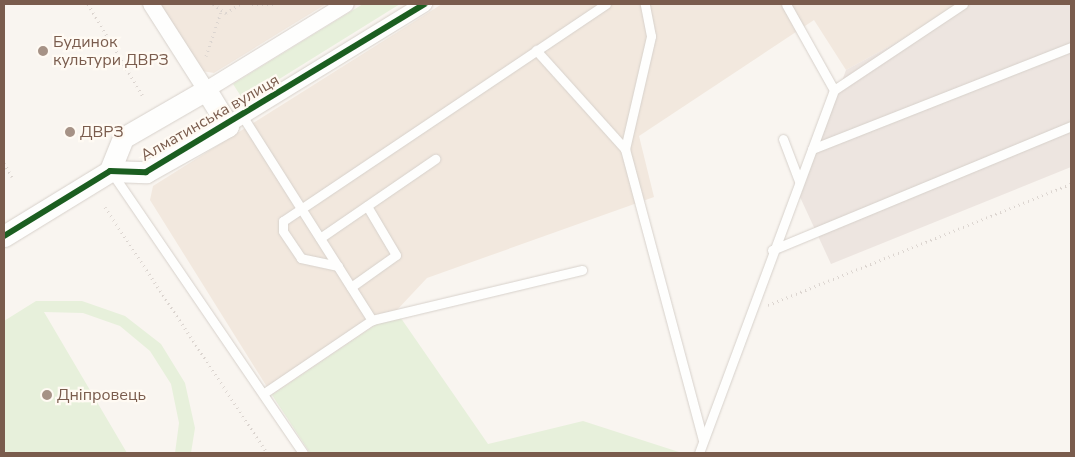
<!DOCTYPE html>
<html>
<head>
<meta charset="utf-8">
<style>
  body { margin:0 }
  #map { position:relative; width:1075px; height:457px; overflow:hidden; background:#f9f5f0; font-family:"Nunito Sans",sans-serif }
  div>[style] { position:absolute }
  .residential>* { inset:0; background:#f2e8de }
  .industrial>* { inset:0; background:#ede5e0 }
  .green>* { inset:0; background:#e7f0db }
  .path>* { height:3px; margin-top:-1.5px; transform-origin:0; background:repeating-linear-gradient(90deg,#dcd5d0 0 1px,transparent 0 5px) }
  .roads { filter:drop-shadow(0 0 1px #d7d1cb) drop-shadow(0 0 1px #d7d1cb) }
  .service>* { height:9px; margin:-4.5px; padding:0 4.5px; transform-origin:4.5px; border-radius:4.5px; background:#fefefd }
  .minor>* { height:16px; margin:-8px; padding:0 8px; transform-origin:8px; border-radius:8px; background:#fefefd }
  .tertiary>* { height:21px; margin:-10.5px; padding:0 10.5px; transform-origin:10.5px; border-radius:10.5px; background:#fefefd }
  .cycleway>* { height:6px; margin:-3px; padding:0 3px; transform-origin:3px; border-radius:3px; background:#1b5e20 }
  .dots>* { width:14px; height:14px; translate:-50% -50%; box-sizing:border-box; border:2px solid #fffaf3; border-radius:50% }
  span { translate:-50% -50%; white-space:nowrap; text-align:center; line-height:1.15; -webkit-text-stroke:4.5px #fffaf3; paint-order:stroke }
  .poi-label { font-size:16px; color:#7a5c4d }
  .left { translate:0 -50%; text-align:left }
  .street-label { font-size:16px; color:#7a5c4d }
  .frame { position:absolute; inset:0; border:5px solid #7a5c4d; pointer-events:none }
</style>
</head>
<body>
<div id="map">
  <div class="residential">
    <i style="clip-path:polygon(158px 4px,326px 4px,214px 73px,202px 71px)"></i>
    <i style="clip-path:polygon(442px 4px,967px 4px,846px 70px,814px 20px,639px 136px,654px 197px,427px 278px,396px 311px,272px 395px,150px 200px,153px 186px)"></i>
  </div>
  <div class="industrial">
    <i style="clip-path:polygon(967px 4px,1071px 4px,1071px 167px,831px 264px,800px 197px,846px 70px)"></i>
  </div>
  <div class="green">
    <i style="clip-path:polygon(363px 4px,400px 4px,244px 101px,233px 84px)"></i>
    <i style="clip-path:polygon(36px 301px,82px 301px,125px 316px,161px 344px,185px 383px,195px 428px,191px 453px,175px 453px,179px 423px,171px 384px,150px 351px,120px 326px,83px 313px,44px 312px,127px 453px,4px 453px,4px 321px)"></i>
    <i style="clip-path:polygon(396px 311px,488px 444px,583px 421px,682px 453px,310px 453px,272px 395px)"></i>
  </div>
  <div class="path">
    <i style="left:88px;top:4px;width:109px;rotate:59.2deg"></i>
    <i style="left:213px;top:4px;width:16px;rotate:35deg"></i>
    <i style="left:226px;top:13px;width:17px;rotate:-33deg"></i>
    <i style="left:252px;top:4px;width:21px"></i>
    <i style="left:206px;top:56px;width:46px;rotate:-71.2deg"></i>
    <i style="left:4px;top:163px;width:16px;rotate:60deg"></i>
    <i style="left:105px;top:207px;width:295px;rotate:56.6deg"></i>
    <i style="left:768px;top:305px;width:326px;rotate:-21.8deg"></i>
  </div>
  <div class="roads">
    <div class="service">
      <i style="left:536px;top:50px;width:133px;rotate:48deg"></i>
      <i style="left:625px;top:149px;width:301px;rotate:75deg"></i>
      <i style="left:834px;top:90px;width:155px;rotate:-33.7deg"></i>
      <i style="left:243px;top:117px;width:241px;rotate:57.6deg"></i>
      <i style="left:372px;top:320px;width:130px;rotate:145.9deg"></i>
      <i style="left:783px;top:139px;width:45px;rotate:69.1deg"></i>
      <i style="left:625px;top:149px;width:116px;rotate:-77deg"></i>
      <i style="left:651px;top:36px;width:33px;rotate:-101deg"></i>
      <i style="left:812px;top:149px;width:278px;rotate:-21.5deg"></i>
      <i style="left:112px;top:173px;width:339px;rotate:55.7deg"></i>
      <i style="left:320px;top:238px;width:140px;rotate:-34.5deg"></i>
      <i style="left:772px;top:250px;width:324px;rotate:-22.5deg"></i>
      <i style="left:338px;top:266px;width:38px;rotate:-168deg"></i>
      <i style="left:301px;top:258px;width:32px;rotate:-124deg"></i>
      <i style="left:283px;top:231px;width:10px;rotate:-90deg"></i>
      <i style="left:283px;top:221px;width:389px;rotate:-33.9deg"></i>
      <i style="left:351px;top:287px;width:55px;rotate:-35.4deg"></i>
      <i style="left:396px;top:255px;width:57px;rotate:-120.6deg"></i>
      <i style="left:372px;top:320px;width:216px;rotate:-13.4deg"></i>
      <i style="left:699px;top:453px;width:387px;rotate:-69.6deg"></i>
      <i style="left:834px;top:90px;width:98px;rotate:-119.2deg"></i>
    </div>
    <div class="minor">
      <i style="left:151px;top:4px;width:102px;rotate:57.4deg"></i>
      <i style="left:206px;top:90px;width:164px;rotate:-31.6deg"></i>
      <i style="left:219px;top:130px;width:241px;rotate:-31.6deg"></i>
    </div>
    <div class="tertiary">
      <i style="left:4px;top:236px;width:124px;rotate:-31.5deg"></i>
      <i style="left:110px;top:171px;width:36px;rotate:2deg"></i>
      <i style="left:146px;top:172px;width:94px;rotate:-29.3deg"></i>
      <i style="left:228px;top:126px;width:42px;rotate:-121.4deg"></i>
      <i style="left:206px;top:90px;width:96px;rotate:150deg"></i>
      <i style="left:123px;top:138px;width:35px;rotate:112deg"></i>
    </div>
  </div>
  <div class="cycleway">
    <i style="left:4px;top:236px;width:124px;rotate:-31.5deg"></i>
    <i style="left:110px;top:171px;width:36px;rotate:2deg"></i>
    <i style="left:146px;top:172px;width:325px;rotate:-31.1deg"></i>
  </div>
  <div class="dots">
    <i style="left:43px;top:51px;background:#a69286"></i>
    <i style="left:70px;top:132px;background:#a69286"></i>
    <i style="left:47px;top:395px;background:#a69286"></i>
  </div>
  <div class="poi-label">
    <span class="left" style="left:53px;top:51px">Будинок<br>культури ДВРЗ</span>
    <span class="left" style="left:80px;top:132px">ДВРЗ</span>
    <span class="left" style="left:57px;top:395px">Дніпровець</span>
  </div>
  <div class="street-label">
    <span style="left:210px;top:118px;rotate:-30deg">Алматинська вулиця</span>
  </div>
  <div class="frame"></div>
</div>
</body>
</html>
